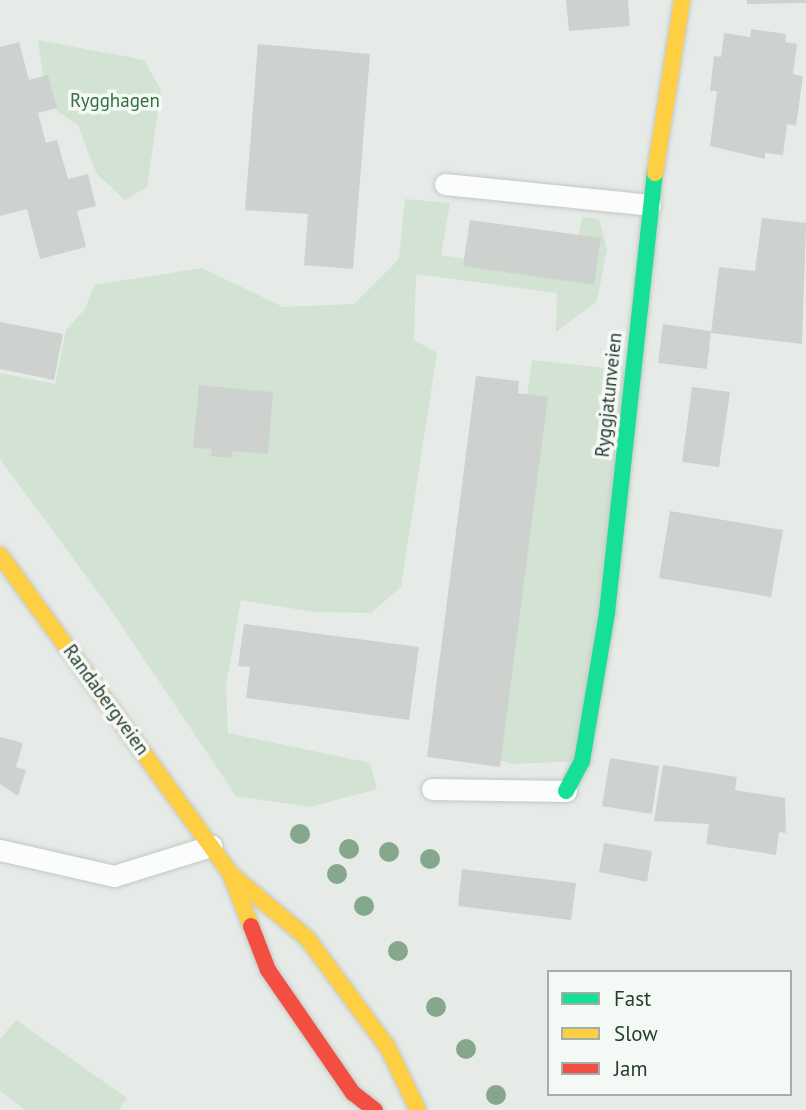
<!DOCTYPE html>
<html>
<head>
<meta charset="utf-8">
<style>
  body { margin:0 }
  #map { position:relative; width:806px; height:1110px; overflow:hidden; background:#e7ebe8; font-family:"PT Sans",sans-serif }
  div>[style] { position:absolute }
  .green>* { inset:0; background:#d2e2d3 }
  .building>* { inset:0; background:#cdd2cf }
  .roads { filter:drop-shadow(0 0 2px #c4c8c5) drop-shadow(0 0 2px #c4c8c5) }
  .lane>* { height:21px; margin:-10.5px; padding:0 10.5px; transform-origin:10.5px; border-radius:10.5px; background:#fbfcfc }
  .fast>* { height:16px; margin:-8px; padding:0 8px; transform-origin:8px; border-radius:8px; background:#16e098 }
  .slow>* { height:16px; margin:-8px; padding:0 8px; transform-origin:8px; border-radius:8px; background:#ffcf43 }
  .jam>* { height:16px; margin:-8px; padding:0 8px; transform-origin:8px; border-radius:8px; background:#f24e42 }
  .trees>* { width:20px; height:20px; margin:-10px; border-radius:50%; background:#85a78b }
  span { translate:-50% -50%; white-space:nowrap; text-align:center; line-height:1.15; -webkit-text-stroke:7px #f5f9f6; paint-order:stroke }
  .park-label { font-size:19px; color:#34703f }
  .street-label { font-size:19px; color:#263d32 }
  .legend { position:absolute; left:547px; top:970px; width:245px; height:126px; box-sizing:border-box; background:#f5f9f6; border:2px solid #a2aea8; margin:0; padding:9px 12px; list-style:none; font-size:21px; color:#263d32 }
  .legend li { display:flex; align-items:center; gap:14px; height:35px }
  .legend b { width:35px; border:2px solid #a2aea8 }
</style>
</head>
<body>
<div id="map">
  <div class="green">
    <i style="clip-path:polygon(38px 40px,144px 60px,161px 90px,147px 187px,125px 200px,96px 173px,78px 125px,57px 111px,43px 75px)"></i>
    <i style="clip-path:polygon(405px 199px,450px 203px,441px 255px,570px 276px,582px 217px,599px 219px,607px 249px,597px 301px,556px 332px,557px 293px,416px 274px,414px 340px,437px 353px,401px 587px,371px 613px,314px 612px,241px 600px,226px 685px,228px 733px,370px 763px,377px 789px,310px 807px,236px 796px,111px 610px,0 459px,0 373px,55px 384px,66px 330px,85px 309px,94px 285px,202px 268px,283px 307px,354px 304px,399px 259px)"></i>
    <i style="clip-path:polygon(532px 360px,634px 371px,582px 761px,513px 764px,475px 754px)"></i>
    <i style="clip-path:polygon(16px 1020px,127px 1098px,119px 1110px,26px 1110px,0 1091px,0 1039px)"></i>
  </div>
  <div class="building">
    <i style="clip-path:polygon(566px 0,628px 0,630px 26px,569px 31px)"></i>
    <i style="clip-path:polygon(747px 0,806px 0,806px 3px,747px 4px)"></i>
    <i style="clip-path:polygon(751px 29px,786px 34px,785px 42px,797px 44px,793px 74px,803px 76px,796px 126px,787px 124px,783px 155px,765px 153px,765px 159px,710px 146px,717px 91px,710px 91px,714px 56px,721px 57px,724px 33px,750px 37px)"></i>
    <i style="clip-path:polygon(19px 42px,29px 80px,48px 75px,57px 108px,38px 113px,46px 143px,57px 140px,68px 179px,88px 174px,96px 206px,77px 211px,86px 247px,40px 259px,27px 209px,0 216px,0 47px)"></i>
    <i style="clip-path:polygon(258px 44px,370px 54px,353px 269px,304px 265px,308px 214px,245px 210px)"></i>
    <i style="clip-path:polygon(762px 218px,806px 223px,802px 344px,711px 333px,719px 267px,755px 271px)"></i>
    <i style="clip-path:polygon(470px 220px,601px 238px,594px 285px,463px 266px)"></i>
    <i style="clip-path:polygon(0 322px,63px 334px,54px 380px,0 369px)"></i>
    <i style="clip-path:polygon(663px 324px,711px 331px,707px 369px,658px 363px)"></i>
    <i style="clip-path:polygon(476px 376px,519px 381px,518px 393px,548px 397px,500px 767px,427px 757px)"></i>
    <i style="clip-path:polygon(199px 385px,273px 392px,268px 454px,232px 451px,231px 458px,211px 456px,212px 449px,193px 448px)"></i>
    <i style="clip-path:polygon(692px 387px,730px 392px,719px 467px,682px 462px)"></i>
    <i style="clip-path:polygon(670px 511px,783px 530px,771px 597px,659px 578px)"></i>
    <i style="clip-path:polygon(244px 624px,419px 647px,409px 720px,246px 698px,250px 667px,238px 666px)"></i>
    <i style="clip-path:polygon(0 737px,23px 743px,16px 767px,26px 770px,18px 796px,0 784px)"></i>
    <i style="clip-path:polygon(610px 758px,659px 766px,652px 814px,602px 806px)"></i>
    <i style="clip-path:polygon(663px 765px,737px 777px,735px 790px,785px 798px,786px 833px,779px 832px,776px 855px,706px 844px,709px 824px,654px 821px)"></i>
    <i style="clip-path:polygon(604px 843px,652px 851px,647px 882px,599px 872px)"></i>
    <i style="clip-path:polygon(462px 869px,576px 883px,571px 920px,458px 906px)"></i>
  </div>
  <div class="roads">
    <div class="lane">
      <i style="left:445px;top:184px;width:206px;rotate:5.8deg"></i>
      <i style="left:432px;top:789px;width:134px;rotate:0.9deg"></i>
      <i style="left:0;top:850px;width:117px;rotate:12.8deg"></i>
      <i style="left:114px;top:876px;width:102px;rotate:-17.2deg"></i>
    </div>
    <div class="fast">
      <i style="left:566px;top:791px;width:34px;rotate:-62deg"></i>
      <i style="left:582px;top:761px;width:150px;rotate:-80.4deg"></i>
      <i style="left:607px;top:613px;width:443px;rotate:-83.8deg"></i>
    </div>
    <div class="slow">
      <i style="left:655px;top:173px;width:175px;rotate:-81.1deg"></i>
      <i style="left:0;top:555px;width:392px;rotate:54.1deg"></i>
      <i style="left:230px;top:873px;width:57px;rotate:68.4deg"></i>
      <i style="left:234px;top:877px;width:95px;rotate:39.9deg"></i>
      <i style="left:307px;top:938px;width:137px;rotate:53.6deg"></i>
      <i style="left:388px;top:1048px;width:69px;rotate:64.2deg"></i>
    </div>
    <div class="jam">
      <i style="left:251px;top:926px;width:47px;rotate:68.9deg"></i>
      <i style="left:268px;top:970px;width:150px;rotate:55.4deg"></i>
      <i style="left:353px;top:1093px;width:28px;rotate:38deg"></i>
    </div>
  </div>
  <div class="trees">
    <i style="left:300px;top:834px"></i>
    <i style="left:349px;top:849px"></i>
    <i style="left:389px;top:852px"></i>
    <i style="left:430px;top:859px"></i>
    <i style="left:337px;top:874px"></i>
    <i style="left:364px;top:906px"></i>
    <i style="left:398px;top:951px"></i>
    <i style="left:436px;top:1007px"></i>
    <i style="left:466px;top:1049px"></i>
    <i style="left:496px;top:1095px"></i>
  </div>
  <div class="park-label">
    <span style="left:115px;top:101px">Rygghagen</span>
  </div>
  <div class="street-label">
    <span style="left:609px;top:395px;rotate:-84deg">Ryggjatunveien</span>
    <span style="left:106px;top:700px;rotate:54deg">Randabergveien</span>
  </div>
  <ul class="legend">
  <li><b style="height:9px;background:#16e098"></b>Fast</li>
  <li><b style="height:9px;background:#ffcf43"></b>Slow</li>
  <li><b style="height:9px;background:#f24e42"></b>Jam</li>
  </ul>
</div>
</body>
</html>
